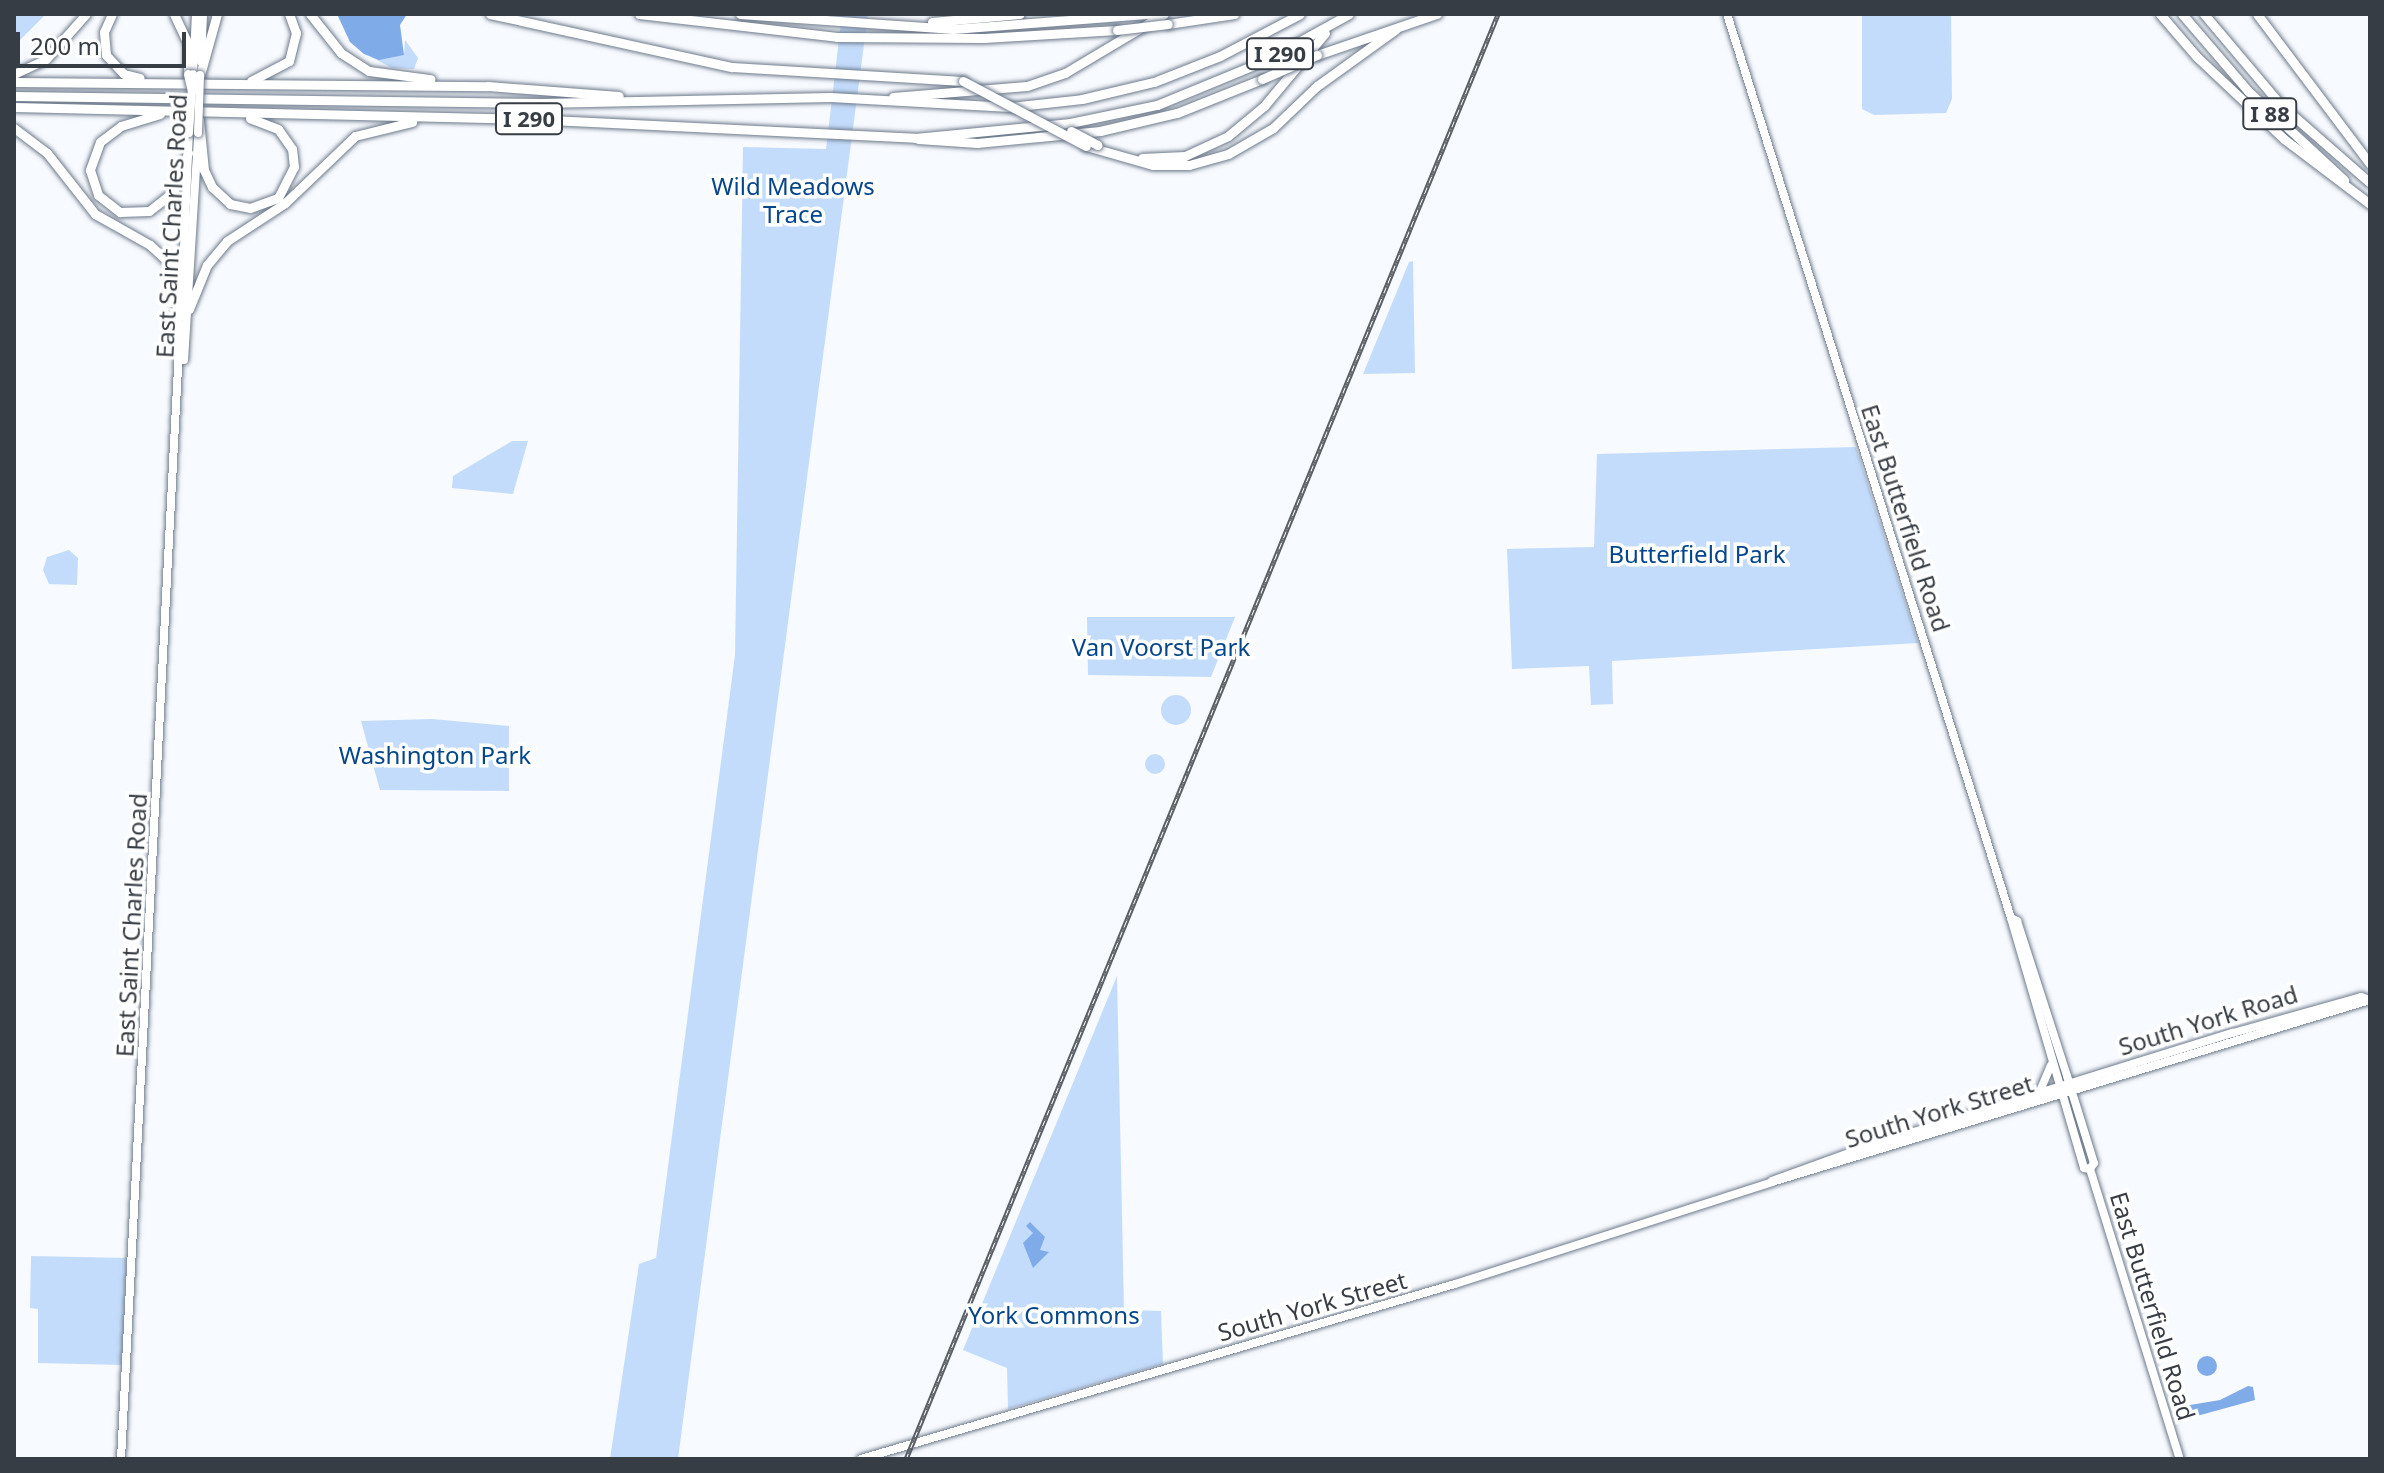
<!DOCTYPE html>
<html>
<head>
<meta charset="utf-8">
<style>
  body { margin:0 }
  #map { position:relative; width:2384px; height:1473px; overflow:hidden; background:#f7fafe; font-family:"Noto Sans",sans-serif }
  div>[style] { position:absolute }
  .green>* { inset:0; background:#c4dcfb }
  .round { border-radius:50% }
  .water>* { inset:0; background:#7face8 }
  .roads { filter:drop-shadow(0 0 2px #6d7a8b) drop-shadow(0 0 2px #6d7a8b) }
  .major>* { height:8px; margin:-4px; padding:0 4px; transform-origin:4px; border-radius:4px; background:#fff }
  .highway>* { height:9px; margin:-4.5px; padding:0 4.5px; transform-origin:4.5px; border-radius:4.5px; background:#fff }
  .rail>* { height:5px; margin-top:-2.5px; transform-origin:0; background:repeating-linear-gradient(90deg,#fff 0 6px,#595f65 0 12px); box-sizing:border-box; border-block:2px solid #595f65 }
  .bridges { filter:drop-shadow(0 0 2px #6d7a8b) drop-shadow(0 0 2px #6d7a8b) }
  .major-bridge>* { height:8px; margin:-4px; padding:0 4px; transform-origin:4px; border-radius:4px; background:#fff }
  .highway-bridge>* { height:9px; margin:-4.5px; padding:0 4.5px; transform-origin:4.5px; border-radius:4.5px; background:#fff }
  span { translate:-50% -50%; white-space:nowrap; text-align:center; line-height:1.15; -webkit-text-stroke:7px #fff; paint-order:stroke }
  .shield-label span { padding:2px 6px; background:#fff; border:2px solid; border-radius:6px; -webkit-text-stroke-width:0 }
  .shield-label { font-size:22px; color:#373d44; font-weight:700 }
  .park-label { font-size:24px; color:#05468b }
  .street-label { font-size:24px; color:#373d44 }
  .frame { position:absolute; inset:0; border:16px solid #373d44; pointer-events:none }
  .scale { position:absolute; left:16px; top:32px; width:170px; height:36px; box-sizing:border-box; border:4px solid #373d44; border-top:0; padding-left:10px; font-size:24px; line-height:28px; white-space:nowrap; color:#373d44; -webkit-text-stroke:6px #fff; paint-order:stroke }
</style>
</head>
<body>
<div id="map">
  <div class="green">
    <i style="clip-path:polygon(14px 14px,46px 14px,14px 46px)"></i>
    <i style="clip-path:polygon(842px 14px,868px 14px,678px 1459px,610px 1459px,639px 1264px,656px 1258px,735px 655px,743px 147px,826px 149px)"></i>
    <i style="clip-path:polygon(1862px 14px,1951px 14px,1952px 99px,1946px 113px,1874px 115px,1862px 109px)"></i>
    <i style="clip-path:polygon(405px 40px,418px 58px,414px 69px,392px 68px,371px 57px,404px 55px)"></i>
    <i style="clip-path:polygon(1413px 261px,1415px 373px,1363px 374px,1409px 262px)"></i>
    <i style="clip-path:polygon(512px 441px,528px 441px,513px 494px,452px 488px,453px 476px)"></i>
    <i style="clip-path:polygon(1856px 447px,1918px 643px,1612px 661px,1613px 704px,1591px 705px,1589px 666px,1512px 669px,1507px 549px,1594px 547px,1597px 454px)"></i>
    <i style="clip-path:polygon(69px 550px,78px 558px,77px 585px,49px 584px,43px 570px,47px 557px)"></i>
    <i style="clip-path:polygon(1087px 617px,1235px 617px,1211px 677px,1088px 675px)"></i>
    <i class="round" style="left:1161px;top:695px;width:30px;height:30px"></i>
    <i style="clip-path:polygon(432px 719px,509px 726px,509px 791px,380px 790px,361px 721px)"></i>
    <i class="round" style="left:1145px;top:754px;width:20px;height:20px"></i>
    <i style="clip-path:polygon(1117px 976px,1124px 1310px,1161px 1311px,1163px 1364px,1008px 1409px,1007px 1368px,963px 1350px)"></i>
    <i style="clip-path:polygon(31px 1256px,127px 1258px,122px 1365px,38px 1363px,38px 1309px,30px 1308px)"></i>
  </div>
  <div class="water">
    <i style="clip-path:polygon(337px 14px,407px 14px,400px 25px,404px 55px,379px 60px,364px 54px,350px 42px)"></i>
    <i style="clip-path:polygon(1030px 1222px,1045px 1237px,1040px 1250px,1049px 1252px,1033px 1268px,1023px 1243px,1033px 1233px,1026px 1226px)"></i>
    <i class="round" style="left:2197px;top:1356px;width:20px;height:20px"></i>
    <i style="clip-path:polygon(2248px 1386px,2253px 1387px,2255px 1400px,2186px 1419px,2184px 1406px,2220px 1400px)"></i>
  </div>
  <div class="roads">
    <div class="major">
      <i style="left:1727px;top:14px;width:948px;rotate:72.56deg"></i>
      <i style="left:2011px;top:918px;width:260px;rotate:73.7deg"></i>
      <i style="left:2084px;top:1168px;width:6px;rotate:9deg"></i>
      <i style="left:2090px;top:1169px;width:304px;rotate:72.8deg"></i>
      <i style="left:201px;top:62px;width:48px;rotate:-87.6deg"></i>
      <i style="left:193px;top:74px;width:60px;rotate:-87.1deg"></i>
      <i style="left:181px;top:316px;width:183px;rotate:-87.5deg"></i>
      <i style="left:184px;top:360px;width:225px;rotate:-86.4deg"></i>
      <i style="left:2011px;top:918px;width:7px;rotate:27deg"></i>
      <i style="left:2017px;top:921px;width:163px;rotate:72.1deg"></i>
      <i style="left:2067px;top:1076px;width:91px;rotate:72.8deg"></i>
      <i style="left:2094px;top:1163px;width:7px;rotate:124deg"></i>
      <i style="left:2040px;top:1091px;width:28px;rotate:-67deg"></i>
      <i style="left:1772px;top:1181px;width:100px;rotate:-19.9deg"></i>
      <i style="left:1866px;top:1147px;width:384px;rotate:-17.3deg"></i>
      <i style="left:2233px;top:1033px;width:133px;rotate:-15.7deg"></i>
      <i style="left:2361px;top:997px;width:9px;rotate:18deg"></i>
      <i style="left:121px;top:1459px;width:1131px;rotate:-87.01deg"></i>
      <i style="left:861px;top:1459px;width:619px;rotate:-16.42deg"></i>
      <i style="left:1455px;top:1284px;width:333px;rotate:-17.8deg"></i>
      <i style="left:1772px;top:1182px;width:625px;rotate:-16.93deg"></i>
    </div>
    <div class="highway">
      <i style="left:112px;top:14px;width:20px;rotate:114deg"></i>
      <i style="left:104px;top:32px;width:23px;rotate:85deg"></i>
      <i style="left:106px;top:55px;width:26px;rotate:47deg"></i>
      <i style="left:124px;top:74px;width:16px;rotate:14deg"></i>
      <i style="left:174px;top:14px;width:33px;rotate:65deg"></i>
      <i style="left:188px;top:44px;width:30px;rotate:90deg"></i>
      <i style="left:310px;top:14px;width:50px;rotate:51.5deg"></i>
      <i style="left:341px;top:53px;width:33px;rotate:33deg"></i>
      <i style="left:369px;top:71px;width:62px;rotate:7.5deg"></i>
      <i style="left:490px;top:14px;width:248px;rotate:12.4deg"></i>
      <i style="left:732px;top:67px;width:231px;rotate:3.5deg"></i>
      <i style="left:639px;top:14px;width:199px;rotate:6.6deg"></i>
      <i style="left:837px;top:37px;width:147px;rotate:0.4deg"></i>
      <i style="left:984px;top:38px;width:133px;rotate:-3.4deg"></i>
      <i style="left:740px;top:14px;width:214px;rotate:4deg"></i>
      <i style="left:953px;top:29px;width:198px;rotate:-4.4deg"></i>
      <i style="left:2160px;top:14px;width:57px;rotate:49.3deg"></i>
      <i style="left:2197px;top:57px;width:120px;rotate:43.3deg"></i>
      <i style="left:2284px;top:139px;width:108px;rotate:37.1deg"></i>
      <i style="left:2182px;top:14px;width:101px;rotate:49.4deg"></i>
      <i style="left:2248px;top:91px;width:131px;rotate:42.8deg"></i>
      <i style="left:2204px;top:14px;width:119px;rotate:49.8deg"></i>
      <i style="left:2281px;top:105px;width:118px;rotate:41.2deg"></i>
      <i style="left:2257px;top:14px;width:188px;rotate:53deg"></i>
      <i style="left:932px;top:22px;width:88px;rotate:-5.2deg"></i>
      <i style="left:1168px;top:24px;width:67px;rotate:-8.6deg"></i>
      <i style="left:1317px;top:55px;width:127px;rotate:-18.9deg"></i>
      <i style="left:14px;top:74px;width:35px;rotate:-25deg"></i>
      <i style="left:46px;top:59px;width:60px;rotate:-48.4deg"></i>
      <i style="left:200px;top:75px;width:63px;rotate:-74.4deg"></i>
      <i style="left:251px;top:81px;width:43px;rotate:-27.8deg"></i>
      <i style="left:289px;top:61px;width:29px;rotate:-76deg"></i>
      <i style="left:296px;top:33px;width:20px;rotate:-110deg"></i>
      <i style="left:14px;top:82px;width:474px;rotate:0.5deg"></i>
      <i style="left:488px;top:86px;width:131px;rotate:4.4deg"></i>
      <i style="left:14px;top:96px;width:527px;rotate:0.76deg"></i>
      <i style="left:541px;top:103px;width:289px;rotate:-1.2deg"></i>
      <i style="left:830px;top:97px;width:180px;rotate:3.2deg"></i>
      <i style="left:1010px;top:107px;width:72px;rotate:-6.3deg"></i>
      <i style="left:1082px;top:99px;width:74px;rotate:-13.3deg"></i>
      <i style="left:1154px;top:82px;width:71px;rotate:-21.5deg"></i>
      <i style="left:1220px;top:56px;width:90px;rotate:-27.7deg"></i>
      <i style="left:893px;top:97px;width:134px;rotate:-4.7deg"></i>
      <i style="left:1027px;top:86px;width:40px;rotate:-18.9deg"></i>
      <i style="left:1065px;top:73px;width:115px;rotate:-30.8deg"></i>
      <i style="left:14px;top:107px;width:516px;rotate:1.33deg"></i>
      <i style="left:530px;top:119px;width:385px;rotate:2.8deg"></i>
      <i style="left:915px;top:138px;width:156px;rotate:-5.5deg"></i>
      <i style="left:1070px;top:123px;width:89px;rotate:-11.7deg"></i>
      <i style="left:1157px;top:105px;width:116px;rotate:-22.4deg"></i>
      <i style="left:1264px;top:61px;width:97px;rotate:-28.9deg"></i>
      <i style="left:160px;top:114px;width:41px;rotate:162.9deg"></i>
      <i style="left:121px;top:126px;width:26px;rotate:143deg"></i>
      <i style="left:100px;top:142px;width:30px;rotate:110deg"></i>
      <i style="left:90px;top:170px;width:26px;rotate:72deg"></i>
      <i style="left:98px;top:195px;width:28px;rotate:38deg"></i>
      <i style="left:120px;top:212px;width:29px;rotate:-2deg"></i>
      <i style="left:149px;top:211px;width:31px;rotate:-38deg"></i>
      <i style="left:173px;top:192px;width:42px;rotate:-69deg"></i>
      <i style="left:199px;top:120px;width:50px;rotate:84.3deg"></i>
      <i style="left:204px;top:170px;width:19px;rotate:65deg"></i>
      <i style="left:212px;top:187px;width:25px;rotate:43deg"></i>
      <i style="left:230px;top:204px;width:20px;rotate:11deg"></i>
      <i style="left:250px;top:208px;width:30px;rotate:-20deg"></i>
      <i style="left:278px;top:198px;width:35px;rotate:-63deg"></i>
      <i style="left:294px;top:167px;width:18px;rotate:-96deg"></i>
      <i style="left:292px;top:149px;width:24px;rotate:-125deg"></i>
      <i style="left:278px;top:129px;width:30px;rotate:-159deg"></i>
      <i style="left:14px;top:128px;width:41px;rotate:37.1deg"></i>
      <i style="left:47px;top:153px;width:78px;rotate:51.8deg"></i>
      <i style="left:95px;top:214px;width:63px;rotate:29.4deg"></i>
      <i style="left:150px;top:245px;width:25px;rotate:43deg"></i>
      <i style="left:168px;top:262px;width:14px;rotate:65deg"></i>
      <i style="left:174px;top:275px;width:59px;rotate:85.2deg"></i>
      <i style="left:918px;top:139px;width:59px;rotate:3.9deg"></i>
      <i style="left:977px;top:143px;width:124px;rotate:-5.6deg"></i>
      <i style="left:1100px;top:131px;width:79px;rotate:-13.2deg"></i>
      <i style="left:1177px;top:113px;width:92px;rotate:-21.8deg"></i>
      <i style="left:1086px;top:146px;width:70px;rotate:15.8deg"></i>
      <i style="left:1153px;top:165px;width:36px"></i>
      <i style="left:1189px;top:165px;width:41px;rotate:-15.8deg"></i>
      <i style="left:1228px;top:154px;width:52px;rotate:-30deg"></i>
      <i style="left:1273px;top:128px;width:61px;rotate:-43.7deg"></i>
      <i style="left:1317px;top:86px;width:97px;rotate:-35.8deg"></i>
      <i style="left:1142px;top:158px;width:43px;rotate:-2.7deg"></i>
      <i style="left:1185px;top:156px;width:47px;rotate:-24.9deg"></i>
      <i style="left:1228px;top:136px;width:47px;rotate:-39.8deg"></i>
      <i style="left:1264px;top:106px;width:95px;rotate:-50.1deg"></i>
      <i style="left:189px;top:309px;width:48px;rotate:-67.8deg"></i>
      <i style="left:207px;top:265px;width:31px;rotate:-50deg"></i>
      <i style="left:227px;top:241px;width:69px;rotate:-33.2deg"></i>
      <i style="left:285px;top:203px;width:97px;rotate:-43.7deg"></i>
      <i style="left:355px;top:136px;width:59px;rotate:-13.8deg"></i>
    </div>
  </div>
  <div class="rail">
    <i style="left:906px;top:1459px;width:1562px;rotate:-67.72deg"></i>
  </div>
  <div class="bridges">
    <div class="major-bridge">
      <i style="left:189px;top:133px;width:59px;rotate:-86.1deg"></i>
      <i style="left:198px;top:133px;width:58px;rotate:-88deg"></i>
    </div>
    <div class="highway-bridge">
      <i style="left:1117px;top:30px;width:51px;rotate:-6.7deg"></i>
      <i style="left:188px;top:74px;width:17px;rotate:77deg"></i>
      <i style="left:1262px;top:79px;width:60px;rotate:-23.6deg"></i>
      <i style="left:963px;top:81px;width:139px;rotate:27.9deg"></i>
      <i style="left:1071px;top:131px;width:30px;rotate:28deg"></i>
    </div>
  </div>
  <div class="shield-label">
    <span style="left:1280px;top:54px">I 290</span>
    <span style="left:2270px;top:114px">I 88</span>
    <span style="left:529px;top:119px">I 290</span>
  </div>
  <div class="park-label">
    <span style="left:793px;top:200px">Wild Meadows<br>Trace</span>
    <span style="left:1697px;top:554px">Butterfield Park</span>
    <span style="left:1161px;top:647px">Van Voorst Park</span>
    <span style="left:435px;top:755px">Washington Park</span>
    <span style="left:1054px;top:1315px">York Commons</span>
  </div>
  <div class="street-label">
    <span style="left:171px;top:226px;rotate:-87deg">East Saint Charles Road</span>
    <span style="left:1906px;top:518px;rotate:72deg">East Butterfield Road</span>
    <span style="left:131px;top:925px;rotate:-87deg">East Saint Charles Road</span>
    <span style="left:2208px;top:1020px;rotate:-17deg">South York Road</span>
    <span style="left:1939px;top:1111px;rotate:-17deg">South York Street</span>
    <span style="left:1312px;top:1306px;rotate:-16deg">South York Street</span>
    <span style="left:2153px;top:1306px;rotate:73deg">East Butterfield Road</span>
  </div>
  <div class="frame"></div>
  <div class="scale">200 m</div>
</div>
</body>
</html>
